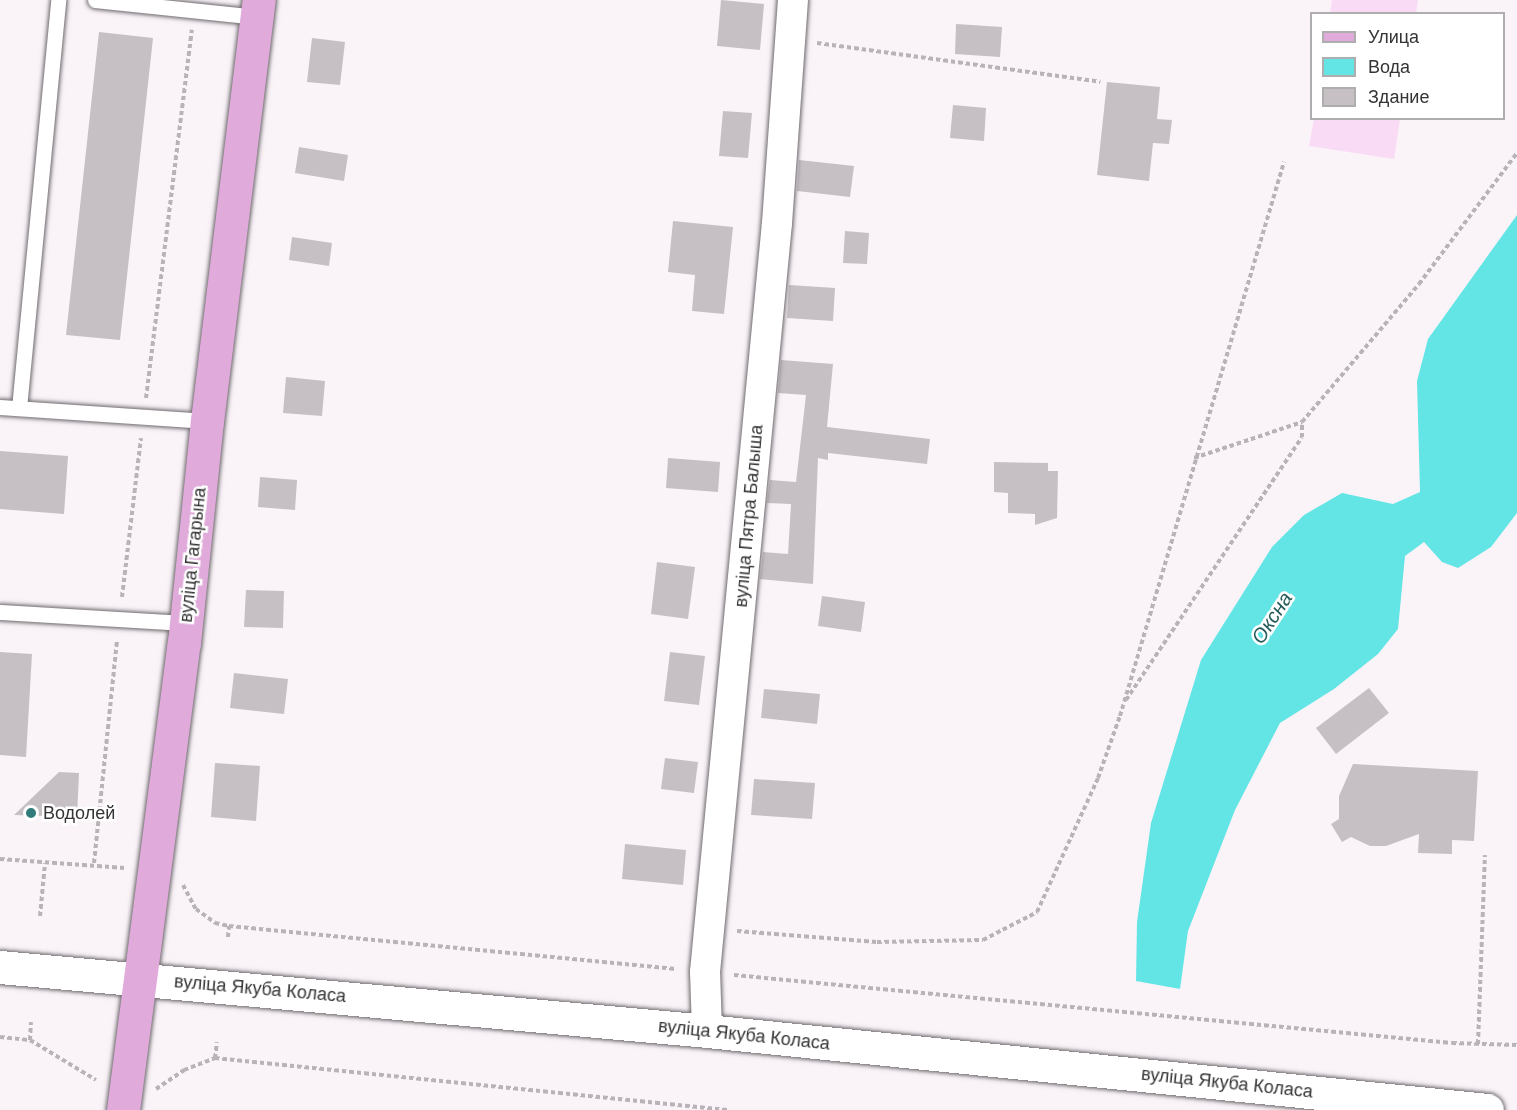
<!DOCTYPE html>
<html>
<head>
<meta charset="utf-8">
<style>
  body { margin:0 }
  #map { position:relative; width:1517px; height:1110px; overflow:hidden; background:#faf4f9; font-family:Arial,sans-serif }
  div>[style] { position:absolute }
  .green>* { inset:0; background:#f9dbf5 }
  .water>* { inset:0; background:#63e5e5 }
  .building>* { inset:0; background:#c6c0c5 }
  .path>* { height:4px; margin-top:-2px; transform-origin:0; background:repeating-linear-gradient(90deg,#b7b3b7 0 4.5px,transparent 0 7.5px) }
  .roads { filter:drop-shadow(0 0 2px #6f6a6e) drop-shadow(0 0 2px #6f6a6e) }
  .lane>* { height:15px; margin:-7.5px; padding:0 7.5px; transform-origin:7.5px; border-radius:7.5px; background:#fff }
  .street>* { height:30px; margin:-15px; padding:0 15px; transform-origin:15px; border-radius:15px; background:#fff }
  .secondary>* { height:33px; margin:-16.5px; padding:0 16.5px; transform-origin:16.5px; border-radius:16.5px; background:#fff }
  .primary>* { height:33px; margin:-16.5px; padding:0 16.5px; transform-origin:16.5px; border-radius:16.5px; background:#e0abdb }
  .dots>* { width:16px; height:16px; translate:-50% -50%; box-sizing:border-box; border:3px solid #fff; border-radius:50% }
  span { translate:-50% -50%; white-space:nowrap; text-align:center; line-height:1.15; -webkit-text-stroke:5px #fff; paint-order:stroke }
  .street-label { font-size:18px; color:#363436 }
  .poi-label { font-size:18px; color:#363436 }
  .left { translate:0 -50%; text-align:left }
  .water-label { font-size:20px; color:#235a5a; font-style:italic }
  .legend { position:absolute; left:1310px; top:12px; width:195px; height:108px; box-sizing:border-box; background:#fff; border:2px solid #afaeaf; margin:0; padding:8px 10px; list-style:none; font-size:18px; color:#363436 }
  .legend li { display:flex; align-items:center; gap:12px; height:30px }
  .legend b { width:30px; border:2px solid #afaeaf }
</style>
</head>
<body>
<div id="map">
  <div class="green">
    <i style="clip-path:polygon(1332px 0,1418px 0,1416px 13px,1330px 13px)"></i>
    <i style="clip-path:polygon(1314px 119px,1400px 119px,1394px 159px,1309px 146px)"></i>
  </div>
  <div class="water">
    <i style="clip-path:polygon(1517px 215px,1517px 513px,1491px 547px,1458px 568px,1442px 562px,1424px 542px,1405px 556px,1398px 629px,1378px 654px,1334px 689px,1280px 723px,1235px 810px,1188px 931px,1180px 989px,1136px 981px,1137px 922px,1151px 823px,1201px 660px,1272px 547px,1304px 515px,1342px 493px,1393px 504px,1420px 492px,1417px 381px,1428px 339px)"></i>
  </div>
  <div class="building">
    <i style="clip-path:polygon(721px 0,764px 4px,760px 50px,717px 46px)"></i>
    <i style="clip-path:polygon(956px 24px,1002px 27px,1000px 57px,955px 54px)"></i>
    <i style="clip-path:polygon(99px 32px,153px 38px,120px 340px,66px 335px)"></i>
    <i style="clip-path:polygon(312px 38px,345px 42px,340px 85px,307px 82px)"></i>
    <i style="clip-path:polygon(1107px 82px,1160px 87px,1157px 119px,1172px 120px,1169px 144px,1153px 143px,1149px 181px,1097px 175px)"></i>
    <i style="clip-path:polygon(953px 105px,986px 108px,984px 141px,950px 138px)"></i>
    <i style="clip-path:polygon(723px 111px,752px 113px,748px 158px,719px 156px)"></i>
    <i style="clip-path:polygon(299px 147px,348px 155px,344px 181px,295px 173px)"></i>
    <i style="clip-path:polygon(799px 160px,854px 166px,850px 197px,797px 191px)"></i>
    <i style="clip-path:polygon(673px 221px,733px 227px,724px 314px,692px 311px,695px 275px,668px 272px)"></i>
    <i style="clip-path:polygon(845px 231px,869px 233px,867px 264px,843px 263px)"></i>
    <i style="clip-path:polygon(292px 237px,332px 243px,329px 266px,289px 260px)"></i>
    <i style="clip-path:polygon(789px 285px,835px 288px,833px 321px,787px 318px)"></i>
    <i style="clip-path:polygon(781px 360px,833px 364px,827px 427px,930px 439px,927px 464px,828px 453px,828px 460px,818px 458px,813px 584px,760px 579px,763px 552px,788px 554px,791px 504px,767px 503px,770px 480px,796px 482px,806px 395px,778px 393px)"></i>
    <i style="clip-path:polygon(286px 377px,325px 381px,322px 416px,283px 413px)"></i>
    <i style="clip-path:polygon(0 451px,68px 456px,64px 514px,0 509px)"></i>
    <i style="clip-path:polygon(668px 458px,720px 462px,718px 492px,666px 488px)"></i>
    <i style="clip-path:polygon(994px 462px,1048px 463px,1048px 471px,1058px 471px,1057px 518px,1035px 525px,1035px 514px,1008px 513px,1008px 493px,994px 492px)"></i>
    <i style="clip-path:polygon(260px 477px,297px 480px,295px 510px,258px 507px)"></i>
    <i style="clip-path:polygon(657px 562px,695px 567px,688px 619px,651px 614px)"></i>
    <i style="clip-path:polygon(246px 590px,284px 591px,283px 628px,244px 627px)"></i>
    <i style="clip-path:polygon(822px 596px,865px 602px,861px 632px,818px 626px)"></i>
    <i style="clip-path:polygon(0 652px,32px 654px,26px 757px,0 755px)"></i>
    <i style="clip-path:polygon(670px 652px,705px 656px,699px 705px,664px 701px)"></i>
    <i style="clip-path:polygon(234px 673px,288px 679px,284px 714px,230px 708px)"></i>
    <i style="clip-path:polygon(1369px 688px,1389px 713px,1336px 754px,1316px 728px)"></i>
    <i style="clip-path:polygon(764px 689px,820px 694px,817px 724px,761px 718px)"></i>
    <i style="clip-path:polygon(665px 758px,698px 762px,694px 793px,661px 789px)"></i>
    <i style="clip-path:polygon(215px 763px,260px 766px,256px 821px,211px 817px)"></i>
    <i style="clip-path:polygon(1353px 764px,1478px 771px,1474px 841px,1452px 840px,1452px 854px,1418px 853px,1419px 834px,1386px 846px,1370px 846px,1351px 837px,1342px 842px,1331px 824px,1339px 819px,1339px 796px)"></i>
    <i style="clip-path:polygon(59px 772px,79px 773px,77px 817px,14px 815px)"></i>
    <i style="clip-path:polygon(754px 779px,815px 783px,812px 819px,751px 815px)"></i>
    <i style="clip-path:polygon(625px 844px,686px 850px,683px 885px,622px 879px)"></i>
  </div>
  <div class="path">
    <i style="left:817px;top:43px;width:286px;rotate:7.8deg"></i>
    <i style="left:146px;top:398px;width:371px;rotate:-82.9deg"></i>
    <i style="left:1194px;top:458px;width:114px;rotate:-18.4deg"></i>
    <i style="left:1302px;top:422px;width:181px;rotate:-49.7deg"></i>
    <i style="left:1419px;top:284px;width:164px;rotate:-53.2deg"></i>
    <i style="left:122px;top:597px;width:160px;rotate:-83.2deg"></i>
    <i style="left:1126px;top:700px;width:316px;rotate:-56.2deg"></i>
    <i style="left:1302px;top:437px;width:15px;rotate:-90deg"></i>
    <i style="left:0;top:859px;width:125px;rotate:4.1deg"></i>
    <i style="left:94px;top:863px;width:224px;rotate:-84.1deg"></i>
    <i style="left:183px;top:885px;width:27px;rotate:62deg"></i>
    <i style="left:196px;top:909px;width:24px;rotate:36deg"></i>
    <i style="left:215px;top:923px;width:14px;rotate:12deg"></i>
    <i style="left:229px;top:926px;width:449px;rotate:5.5deg"></i>
    <i style="left:40px;top:916px;width:53px;rotate:-84.6deg"></i>
    <i style="left:737px;top:931px;width:140px;rotate:4.5deg"></i>
    <i style="left:877px;top:942px;width:106px;rotate:-1.1deg"></i>
    <i style="left:983px;top:940px;width:61px;rotate:-27.4deg"></i>
    <i style="left:1037px;top:912px;width:147px;rotate:-65.5deg"></i>
    <i style="left:1098px;top:778px;width:66px;rotate:-70.5deg"></i>
    <i style="left:1120px;top:716px;width:578px;rotate:-73.51deg"></i>
    <i style="left:228px;top:937px;width:11px;rotate:-85deg"></i>
    <i style="left:734px;top:975px;width:721px;rotate:5.41deg"></i>
    <i style="left:1452px;top:1043px;width:65px;rotate:1.8deg"></i>
    <i style="left:0;top:1037px;width:30px;rotate:6deg"></i>
    <i style="left:30px;top:1040px;width:77px;rotate:31.2deg"></i>
    <i style="left:30px;top:1040px;width:18px;rotate:-87deg"></i>
    <i style="left:1478px;top:1044px;width:189px;rotate:-87.9deg"></i>
    <i style="left:215px;top:1058px;width:16px;rotate:-83deg"></i>
    <i style="left:156px;top:1089px;width:34px;rotate:-34deg"></i>
    <i style="left:184px;top:1070px;width:33px;rotate:-21deg"></i>
    <i style="left:215px;top:1058px;width:515px;rotate:5.8deg"></i>
  </div>
  <div class="roads">
    <div class="lane">
      <i style="left:95px;top:0;width:163px;rotate:6deg"></i>
      <i style="left:0;top:407px;width:207px;rotate:3.9deg"></i>
      <i style="left:19px;top:408px;width:410px;rotate:-84.5deg"></i>
      <i style="left:0;top:612px;width:186px;rotate:3.4deg"></i>
    </div>
    <div class="street">
      <i style="left:707px;top:1031px;width:59px;rotate:-91.9deg"></i>
      <i style="left:705px;top:972px;width:752px;rotate:-84.51deg"></i>
      <i style="left:777px;top:223px;width:224px;rotate:-85.9deg"></i>
    </div>
    <div class="secondary">
      <i style="left:0;top:967px;width:710px;rotate:5.17deg"></i>
      <i style="left:707px;top:1031px;width:784px;rotate:5.78deg"></i>
    </div>
    <div class="primary">
      <i style="left:123px;top:1110px;width:471px;rotate:-82.6deg"></i>
      <i style="left:184px;top:643px;width:223px;rotate:-84.1deg"></i>
      <i style="left:207px;top:421px;width:424px;rotate:-83deg"></i>
    </div>
  </div>
  <div class="dots">
    <i style="left:31px;top:813px;background:#327b7b"></i>
  </div>
  <div class="street-label">
    <span style="left:749px;top:516px;rotate:-85deg">вуліца Пятра Балыша</span>
    <span style="left:193px;top:555px;rotate:-84deg">вуліца Гагарына</span>
    <span style="left:260px;top:989px;rotate:5deg">вуліца Якуба Коласа</span>
    <span style="left:744px;top:1035px;rotate:6deg">вуліца Якуба Коласа</span>
    <span style="left:1227px;top:1083px;rotate:6deg">вуліца Якуба Коласа</span>
  </div>
  <div class="poi-label">
    <span class="left" style="left:43px;top:813px">Водолей</span>
  </div>
  <div class="water-label">
    <span style="left:1272px;top:618px;rotate:-57deg">Оксна</span>
  </div>
  <ul class="legend">
  <li><b style="height:8px;background:#e0abdb"></b>Улица</li>
  <li><b style="height:16px;background:#63e5e5"></b>Вода</li>
  <li><b style="height:16px;background:#c6c0c5"></b>Здание</li>
  </ul>
</div>
</body>
</html>
